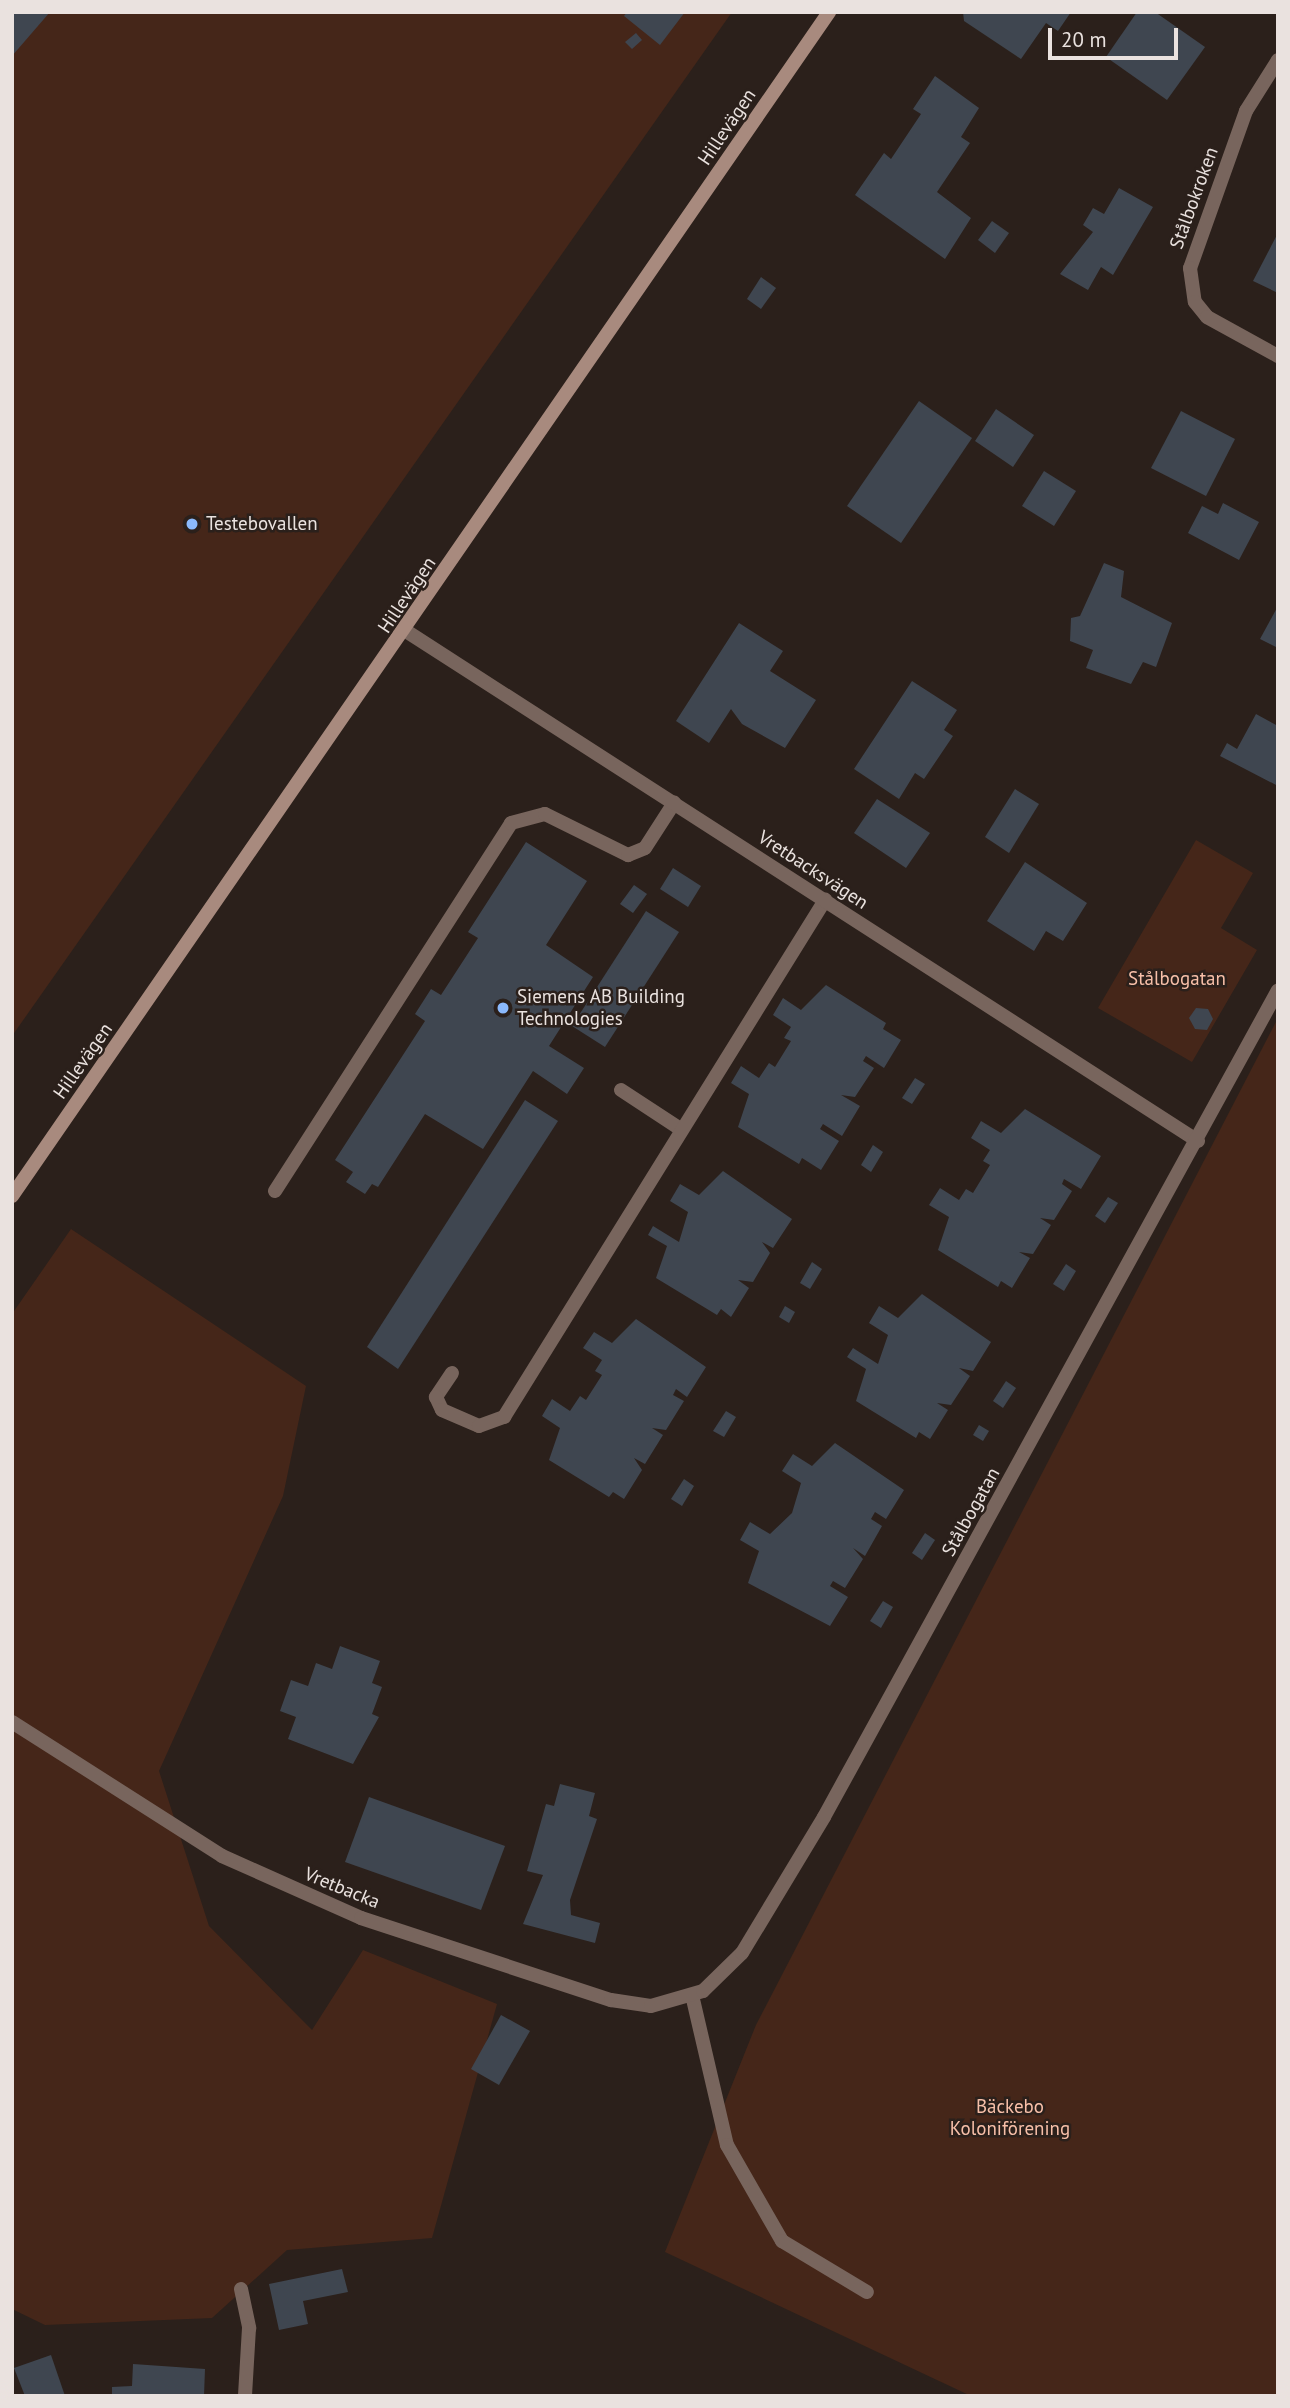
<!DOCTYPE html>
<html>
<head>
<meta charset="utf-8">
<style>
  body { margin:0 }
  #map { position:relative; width:1290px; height:2408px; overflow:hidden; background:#2b201b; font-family:"PT Sans",sans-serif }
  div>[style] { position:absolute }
  .green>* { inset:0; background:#452619 }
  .building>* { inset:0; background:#3f4650 }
  .lane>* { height:14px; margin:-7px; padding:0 7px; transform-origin:7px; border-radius:7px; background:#78655d }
  .street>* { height:14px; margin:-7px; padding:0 7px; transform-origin:7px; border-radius:7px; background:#78655d }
  .secondary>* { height:14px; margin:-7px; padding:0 7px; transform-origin:7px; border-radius:7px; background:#a88a7e }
  .dots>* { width:19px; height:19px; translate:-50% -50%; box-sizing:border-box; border:4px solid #2b201b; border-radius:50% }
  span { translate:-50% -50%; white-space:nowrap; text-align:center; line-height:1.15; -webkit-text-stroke:5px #2b201b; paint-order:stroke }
  .street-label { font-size:19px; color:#eae2df }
  .poi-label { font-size:19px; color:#eae2df }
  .left { translate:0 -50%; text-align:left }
  .park-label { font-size:19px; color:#f7bfa8 }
  .frame { position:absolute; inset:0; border:14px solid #eae2df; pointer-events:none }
  .scale { position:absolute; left:1048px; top:28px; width:130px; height:32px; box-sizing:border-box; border:4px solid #eae2df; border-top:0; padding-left:9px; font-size:21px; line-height:24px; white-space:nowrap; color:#eae2df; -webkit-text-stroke:5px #2b201b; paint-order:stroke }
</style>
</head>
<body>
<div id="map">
  <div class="green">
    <i style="clip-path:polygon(12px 12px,732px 12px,12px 1036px)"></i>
    <i style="clip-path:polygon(1196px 840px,1253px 873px,1221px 928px,1257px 950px,1192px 1062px,1098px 1008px)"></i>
    <i style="clip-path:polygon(1278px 1018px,1278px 2396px,971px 2396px,665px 2252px,756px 2025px)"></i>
    <i style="clip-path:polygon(71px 1229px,306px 1386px,283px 1496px,159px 1771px,209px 1926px,312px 2030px,363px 1950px,497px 2004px,432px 2238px,287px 2250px,212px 2318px,45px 2325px,12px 2309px,12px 1314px)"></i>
  </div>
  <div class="building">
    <i style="clip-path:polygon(12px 12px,50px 12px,12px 56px)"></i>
    <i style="clip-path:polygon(627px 12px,685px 12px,660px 45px,624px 16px)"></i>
    <i style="clip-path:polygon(963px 12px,1071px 12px,1058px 31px,1046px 23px,1021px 59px,964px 21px)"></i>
    <i style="clip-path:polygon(1137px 12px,1155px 12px,1205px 47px,1167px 100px,1106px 57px)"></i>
    <i style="clip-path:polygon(636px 33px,642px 40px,632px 49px,625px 42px)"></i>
    <i style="clip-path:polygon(935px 76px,979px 108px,961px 137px,970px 143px,937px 192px,971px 218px,945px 259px,855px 195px,884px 153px,891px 159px,921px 114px,913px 109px)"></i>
    <i style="clip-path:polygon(1119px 188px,1153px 207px,1113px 275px,1101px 267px,1088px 290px,1060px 274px,1093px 232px,1083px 225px,1093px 208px,1104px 214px)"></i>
    <i style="clip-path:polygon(992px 221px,1009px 233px,995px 253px,978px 240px)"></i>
    <i style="clip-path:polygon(1278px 233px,1278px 293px,1253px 281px)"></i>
    <i style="clip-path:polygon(761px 277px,776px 288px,761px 309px,747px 299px)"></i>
    <i style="clip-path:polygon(919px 401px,972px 438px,901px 543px,847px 506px)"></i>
    <i style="clip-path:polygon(996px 409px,1034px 435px,1013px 467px,975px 441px)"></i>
    <i style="clip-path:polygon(1181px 411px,1235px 439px,1206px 496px,1151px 468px)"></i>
    <i style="clip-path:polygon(1044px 471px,1076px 491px,1054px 526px,1022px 506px)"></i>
    <i style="clip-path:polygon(1223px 503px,1259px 522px,1239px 560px,1188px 533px,1202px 506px,1218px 514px)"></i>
    <i style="clip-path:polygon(1104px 563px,1124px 571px,1121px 597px,1172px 623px,1156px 667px,1143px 662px,1131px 684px,1086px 668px,1093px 650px,1070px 641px,1071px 618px,1080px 616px)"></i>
    <i style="clip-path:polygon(1278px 606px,1278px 648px,1260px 639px)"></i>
    <i style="clip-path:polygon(739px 623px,783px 651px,770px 671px,816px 700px,785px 748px,742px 724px,731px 709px,709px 743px,676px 721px)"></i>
    <i style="clip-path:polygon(912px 681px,957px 710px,944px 730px,953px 736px,924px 779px,915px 773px,899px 799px,854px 769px)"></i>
    <i style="clip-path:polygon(1256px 714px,1278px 726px,1278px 786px,1220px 756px,1227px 743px,1237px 749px)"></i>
    <i style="clip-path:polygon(1015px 789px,1039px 804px,1009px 853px,985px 837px)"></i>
    <i style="clip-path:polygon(877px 799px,930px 833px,906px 868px,854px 833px)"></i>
    <i style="clip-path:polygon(526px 842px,587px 881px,546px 945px,593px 977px,549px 1046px,584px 1068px,567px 1094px,533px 1071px,483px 1149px,425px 1114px,378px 1187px,372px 1184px,365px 1194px,346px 1182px,353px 1172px,335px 1160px,425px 1021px,415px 1014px,431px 989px,441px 995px,478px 938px,468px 932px)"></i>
    <i style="clip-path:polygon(1025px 862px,1087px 903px,1063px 941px,1046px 931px,1034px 951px,987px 921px)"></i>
    <i style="clip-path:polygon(673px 868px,701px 886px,688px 907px,660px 889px)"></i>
    <i style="clip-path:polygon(634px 885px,647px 894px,633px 913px,620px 904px)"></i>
    <i style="clip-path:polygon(646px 911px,679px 932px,605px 1047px,572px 1026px)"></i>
    <i style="clip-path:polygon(826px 985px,886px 1023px,883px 1029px,901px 1040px,884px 1068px,866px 1056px,863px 1061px,874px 1068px,855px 1097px,841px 1095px,860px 1106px,842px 1136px,823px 1124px,820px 1129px,839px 1141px,821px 1170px,802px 1158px,799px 1164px,738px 1127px,749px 1094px,731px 1083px,741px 1066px,759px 1078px,769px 1063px,775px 1067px,791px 1041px,784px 1038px,791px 1027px,773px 1015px,783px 998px,801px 1010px)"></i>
    <i style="clip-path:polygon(1196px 1008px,1208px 1009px,1213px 1019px,1207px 1030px,1195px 1029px,1189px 1018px)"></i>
    <i style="clip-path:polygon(915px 1078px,925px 1084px,912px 1104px,902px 1098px)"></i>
    <i style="clip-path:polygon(525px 1100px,558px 1121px,398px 1369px,367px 1347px)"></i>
    <i style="clip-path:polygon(1025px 1109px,1101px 1156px,1081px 1189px,1064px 1179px,1062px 1184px,1072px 1191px,1054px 1220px,1040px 1218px,1051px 1225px,1033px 1254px,1019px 1252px,1030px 1258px,1012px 1288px,1001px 1281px,998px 1287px,938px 1250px,949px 1217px,929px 1205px,940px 1188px,959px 1200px,966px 1189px,973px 1193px,990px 1165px,983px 1161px,990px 1150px,971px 1138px,981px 1121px,1001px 1133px)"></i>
    <i style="clip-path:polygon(873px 1145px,883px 1152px,871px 1172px,861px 1165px)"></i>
    <i style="clip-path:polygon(723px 1171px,792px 1219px,773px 1248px,762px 1242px,770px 1253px,753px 1282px,738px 1280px,749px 1288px,731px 1317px,721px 1309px,717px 1315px,656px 1278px,667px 1246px,648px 1235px,653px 1226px,679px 1242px,688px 1212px,670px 1201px,680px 1184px,699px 1195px)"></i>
    <i style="clip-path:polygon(1108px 1197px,1118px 1203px,1105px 1223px,1095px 1216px)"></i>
    <i style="clip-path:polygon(812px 1262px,822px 1269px,810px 1289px,800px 1283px)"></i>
    <i style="clip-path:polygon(1066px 1264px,1076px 1271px,1064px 1291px,1053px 1284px)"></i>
    <i style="clip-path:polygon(922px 1294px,991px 1342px,973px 1371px,959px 1368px,970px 1376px,951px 1405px,937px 1403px,948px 1410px,930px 1439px,919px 1432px,916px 1438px,856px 1401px,866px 1369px,847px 1357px,853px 1348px,878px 1364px,888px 1335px,869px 1323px,879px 1306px,898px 1318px)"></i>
    <i style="clip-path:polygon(785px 1306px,795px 1312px,789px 1323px,779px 1317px)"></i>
    <i style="clip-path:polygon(636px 1319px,706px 1367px,687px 1397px,676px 1389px,673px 1395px,684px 1401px,666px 1430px,652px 1428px,663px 1435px,645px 1464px,634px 1458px,642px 1470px,624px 1499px,613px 1492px,609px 1497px,549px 1460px,560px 1428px,542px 1416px,552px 1399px,570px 1411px,580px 1396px,586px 1400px,602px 1375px,595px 1371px,602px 1360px,583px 1348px,594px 1332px,612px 1343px)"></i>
    <i style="clip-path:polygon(1006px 1381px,1016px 1388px,1003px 1408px,993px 1401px)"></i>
    <i style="clip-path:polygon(726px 1411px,736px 1417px,724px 1437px,713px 1431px)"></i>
    <i style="clip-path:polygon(979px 1425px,989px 1431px,983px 1441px,973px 1435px)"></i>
    <i style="clip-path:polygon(835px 1443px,904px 1490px,886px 1519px,875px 1512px,871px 1519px,882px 1526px,865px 1556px,853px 1548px,863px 1559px,845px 1588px,833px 1581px,830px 1586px,848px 1597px,830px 1626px,748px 1583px,759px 1551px,740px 1540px,750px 1522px,770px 1534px,792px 1513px,801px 1483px,782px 1471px,793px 1454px,812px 1466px)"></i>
    <i style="clip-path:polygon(684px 1479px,694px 1486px,682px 1506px,671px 1499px)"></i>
    <i style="clip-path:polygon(925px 1533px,935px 1540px,922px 1560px,912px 1553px)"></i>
    <i style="clip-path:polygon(883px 1601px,893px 1607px,881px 1628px,870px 1621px)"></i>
    <i style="clip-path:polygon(340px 1646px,380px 1661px,372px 1683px,382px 1687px,372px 1714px,379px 1717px,353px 1764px,288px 1739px,296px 1717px,280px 1711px,291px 1680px,308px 1686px,316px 1663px,332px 1669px)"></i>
    <i style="clip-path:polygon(560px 1784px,595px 1793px,589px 1816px,597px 1819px,570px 1900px,571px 1915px,600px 1923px,595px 1943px,523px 1924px,543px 1875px,527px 1871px,546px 1804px,554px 1806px)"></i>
    <i style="clip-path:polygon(369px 1797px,505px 1846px,481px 1910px,345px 1862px)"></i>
    <i style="clip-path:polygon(501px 2015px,530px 2031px,499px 2085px,471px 2069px)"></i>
    <i style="clip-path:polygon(342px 2269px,348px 2292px,303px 2301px,308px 2324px,279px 2330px,269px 2284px)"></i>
    <i style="clip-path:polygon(51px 2355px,65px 2396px,25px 2396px,14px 2368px)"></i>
    <i style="clip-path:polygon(133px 2364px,205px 2369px,204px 2396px,112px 2396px,112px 2387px,132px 2386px)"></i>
  </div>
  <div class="lane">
    <i style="left:621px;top:1090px;width:69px;rotate:33.2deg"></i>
    <i style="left:275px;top:1191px;width:437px;rotate:-57.3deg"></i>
    <i style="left:511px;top:823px;width:35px;rotate:-15deg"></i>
    <i style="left:545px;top:814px;width:93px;rotate:26.3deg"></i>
    <i style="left:628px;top:855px;width:18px;rotate:-22deg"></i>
    <i style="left:645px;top:848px;width:54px;rotate:-57.2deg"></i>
    <i style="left:452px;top:1373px;width:29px;rotate:124deg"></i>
    <i style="left:436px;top:1397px;width:14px;rotate:65deg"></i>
    <i style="left:442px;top:1410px;width:40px;rotate:23.4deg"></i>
    <i style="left:479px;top:1426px;width:27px;rotate:-20deg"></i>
    <i style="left:504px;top:1417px;width:609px;rotate:-58.16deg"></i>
    <i style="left:692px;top:1995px;width:154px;rotate:76.9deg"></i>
    <i style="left:727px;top:2145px;width:111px;rotate:60.2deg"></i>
    <i style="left:782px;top:2241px;width:99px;rotate:31deg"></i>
  </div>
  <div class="street">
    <i style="left:1278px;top:60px;width:60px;rotate:122.1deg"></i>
    <i style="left:1246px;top:111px;width:167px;rotate:109.6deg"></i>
    <i style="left:1190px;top:268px;width:34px;rotate:82deg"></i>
    <i style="left:1195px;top:302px;width:19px;rotate:51deg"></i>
    <i style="left:1207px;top:317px;width:81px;rotate:28.8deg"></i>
    <i style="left:406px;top:631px;width:942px;rotate:32.78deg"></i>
    <i style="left:12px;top:1722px;width:249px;rotate:32.5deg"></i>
    <i style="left:222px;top:1856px;width:152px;rotate:24deg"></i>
    <i style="left:361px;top:1918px;width:263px;rotate:18.2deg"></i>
    <i style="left:611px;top:2000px;width:40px;rotate:8.5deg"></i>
    <i style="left:651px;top:2006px;width:54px;rotate:-16.1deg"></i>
    <i style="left:703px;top:1991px;width:54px;rotate:-44.3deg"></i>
    <i style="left:742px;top:1953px;width:159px;rotate:-58.9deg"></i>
    <i style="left:824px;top:1817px;width:943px;rotate:-61.23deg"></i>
    <i style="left:241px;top:2289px;width:40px;rotate:78deg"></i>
    <i style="left:249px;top:2328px;width:68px;rotate:93.4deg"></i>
  </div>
  <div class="secondary">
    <i style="left:12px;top:1196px;width:1439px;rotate:-55.39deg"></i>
  </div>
  <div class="dots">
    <i style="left:192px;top:524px;background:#8bb9fc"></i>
    <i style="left:503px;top:1008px;background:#8bb9fc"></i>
  </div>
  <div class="street-label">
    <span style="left:727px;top:127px;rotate:-56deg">Hillevägen</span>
    <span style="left:1194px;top:198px;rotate:-70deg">Stålbokroken</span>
    <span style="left:407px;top:595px;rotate:-56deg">Hillevägen</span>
    <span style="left:813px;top:870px;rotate:33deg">Vretbacksvägen</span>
    <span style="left:83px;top:1061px;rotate:-55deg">Hillevägen</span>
    <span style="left:971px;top:1512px;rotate:-61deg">Stålbogatan</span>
    <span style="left:342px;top:1888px;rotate:22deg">Vretbacka</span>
  </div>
  <div class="poi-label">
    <span class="left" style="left:206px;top:524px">Testebovallen</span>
    <span class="left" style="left:517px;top:1008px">Siemens AB Building<br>Technologies</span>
  </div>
  <div class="park-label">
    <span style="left:1177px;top:979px">Stålbogatan</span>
    <span style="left:1010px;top:2118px">Bäckebo<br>Koloniförening</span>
  </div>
  <div class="frame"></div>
  <div class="scale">20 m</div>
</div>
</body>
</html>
